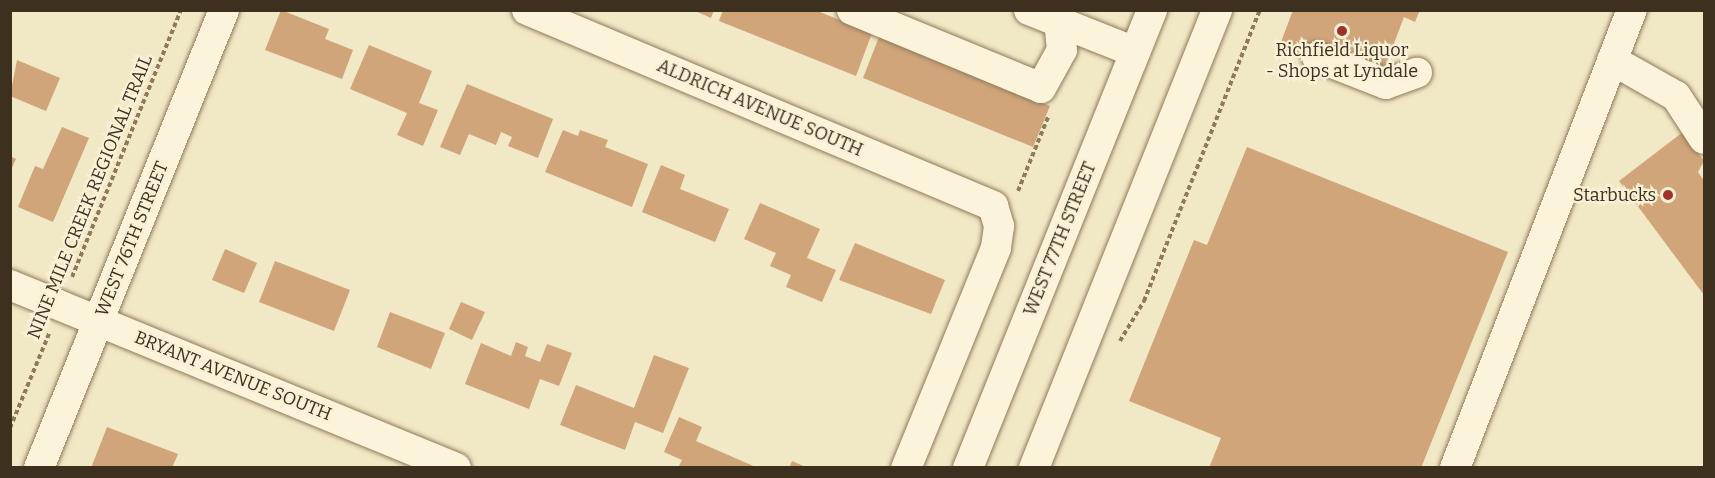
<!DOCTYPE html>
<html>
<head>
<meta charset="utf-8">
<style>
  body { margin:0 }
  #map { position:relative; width:1715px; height:478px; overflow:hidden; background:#f1e8c6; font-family:Bitter,serif }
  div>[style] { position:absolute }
  .building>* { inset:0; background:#d1a57a }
  .path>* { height:4px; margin-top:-2px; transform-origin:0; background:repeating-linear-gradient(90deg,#8e7a5a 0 4.5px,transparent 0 7.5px) }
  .roads { filter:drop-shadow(0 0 2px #8e7a5a) drop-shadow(0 0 2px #8e7a5a) }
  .minor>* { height:30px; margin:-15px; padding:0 15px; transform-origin:15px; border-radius:15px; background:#fbf4da }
  .dots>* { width:16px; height:16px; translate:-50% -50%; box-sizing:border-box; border:3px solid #f8f1d6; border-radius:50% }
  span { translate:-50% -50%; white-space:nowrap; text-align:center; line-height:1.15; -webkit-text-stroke:4.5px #f8f1d6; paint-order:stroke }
  .poi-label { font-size:18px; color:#3d301f }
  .right { translate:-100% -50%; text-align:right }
  .street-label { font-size:18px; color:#3d301f }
  .frame { position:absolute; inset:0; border:12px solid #3d301f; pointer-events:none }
</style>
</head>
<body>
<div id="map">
  <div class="building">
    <i style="clip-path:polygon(281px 10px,329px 29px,325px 39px,353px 50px,342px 79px,265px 50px)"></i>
    <i style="clip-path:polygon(693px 10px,714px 10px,711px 18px)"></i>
    <i style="clip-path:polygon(723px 10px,815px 10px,872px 33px,856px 76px,719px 21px)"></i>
    <i style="clip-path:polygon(1293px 10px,1420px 10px,1415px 22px,1404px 17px,1385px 67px,1315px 40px,1306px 61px,1278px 50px)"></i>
    <i style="clip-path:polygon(879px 37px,1050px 106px,1033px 147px,863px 78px)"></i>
    <i style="clip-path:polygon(369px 45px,432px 71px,419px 103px,438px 110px,423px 146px,397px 135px,407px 113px,350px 89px)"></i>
    <i style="clip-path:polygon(17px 60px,60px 78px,46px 111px,10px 96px)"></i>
    <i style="clip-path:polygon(467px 84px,553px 119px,538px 158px,508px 146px,512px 137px,501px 132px,496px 145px,469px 134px,460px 155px,440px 147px)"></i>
    <i style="clip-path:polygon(62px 127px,89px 138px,53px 222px,18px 207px,35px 166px,43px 169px)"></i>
    <i style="clip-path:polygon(563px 130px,578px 136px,580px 130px,608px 140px,605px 147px,648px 164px,632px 207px,545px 172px)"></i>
    <i style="clip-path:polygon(1683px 132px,1704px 161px,1698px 172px,1704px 181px,1704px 295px,1619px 181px)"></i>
    <i style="clip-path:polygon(1247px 147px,1508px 252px,1421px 468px,1209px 468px,1221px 438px,1129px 401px,1194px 240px,1207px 245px)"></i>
    <i style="clip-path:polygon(10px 156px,16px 159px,10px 172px)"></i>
    <i style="clip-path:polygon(661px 165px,685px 175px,680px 189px,729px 209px,715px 242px,642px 212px)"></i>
    <i style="clip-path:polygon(760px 203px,820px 229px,807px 258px,836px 270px,822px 302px,786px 287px,791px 275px,770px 266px,776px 253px,744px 239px)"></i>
    <i style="clip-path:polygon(855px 243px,945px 280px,931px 314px,839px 280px)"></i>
    <i style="clip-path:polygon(225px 249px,257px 263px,244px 293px,212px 280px)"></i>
    <i style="clip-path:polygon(275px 261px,350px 290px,334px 331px,259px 302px)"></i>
    <i style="clip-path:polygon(461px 302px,485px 312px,472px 340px,449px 329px)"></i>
    <i style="clip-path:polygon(390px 312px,445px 333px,431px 369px,377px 347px)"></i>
    <i style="clip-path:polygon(516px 342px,528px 347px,525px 356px,540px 362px,547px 344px,572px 353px,559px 386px,540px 379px,529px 409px,465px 384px,481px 343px,511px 356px)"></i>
    <i style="clip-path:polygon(654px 355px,689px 368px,663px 433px,635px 422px,625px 450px,560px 425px,576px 385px,634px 408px)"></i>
    <i style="clip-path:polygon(679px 417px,702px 427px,696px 441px,758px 468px,678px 468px,682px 460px,664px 452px)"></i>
    <i style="clip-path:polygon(107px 427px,178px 454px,172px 468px,91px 468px)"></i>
    <i style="clip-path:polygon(792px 461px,808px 468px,789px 468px)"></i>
  </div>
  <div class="path">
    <i style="left:1018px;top:191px;width:80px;rotate:-67.9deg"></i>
    <i style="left:72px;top:277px;width:288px;rotate:-67.8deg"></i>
    <i style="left:1120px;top:341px;width:47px;rotate:-59deg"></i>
    <i style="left:1144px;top:301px;width:313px;rotate:-68.3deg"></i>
    <i style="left:10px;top:428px;width:102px;rotate:-67.5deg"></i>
  </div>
  <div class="roads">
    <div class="minor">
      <i style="left:527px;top:10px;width:506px;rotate:22.81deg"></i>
      <i style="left:993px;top:206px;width:21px;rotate:73deg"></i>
      <i style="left:999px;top:226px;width:22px;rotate:98deg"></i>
      <i style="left:996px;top:248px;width:238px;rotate:112.2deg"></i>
      <i style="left:852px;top:10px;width:204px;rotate:22.4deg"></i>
      <i style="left:1041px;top:88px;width:43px;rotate:-61.1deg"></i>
      <i style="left:1062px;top:50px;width:40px;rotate:-95.7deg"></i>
      <i style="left:1029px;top:10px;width:114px;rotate:21.6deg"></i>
      <i style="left:1317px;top:57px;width:74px;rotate:21.4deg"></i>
      <i style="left:1386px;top:84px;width:33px;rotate:-20deg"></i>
      <i style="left:1612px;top:60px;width:73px;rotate:29.4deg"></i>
      <i style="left:1676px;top:96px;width:51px;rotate:56.9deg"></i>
      <i style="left:10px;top:285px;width:482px;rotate:22.3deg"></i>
      <i style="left:39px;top:468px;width:494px;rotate:-68deg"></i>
      <i style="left:968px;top:468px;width:494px;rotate:-68.1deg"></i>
      <i style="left:1034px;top:468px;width:493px;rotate:-68.2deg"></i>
      <i style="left:1455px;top:468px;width:491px;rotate:-68.9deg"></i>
    </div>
  </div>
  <div class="dots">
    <i style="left:1342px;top:31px;background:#a12f26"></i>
    <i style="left:1668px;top:195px;background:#a12f26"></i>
  </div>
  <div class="poi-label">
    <span style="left:1342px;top:61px">Richfield Liquor<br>- Shops at Lyndale</span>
    <span class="right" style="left:1656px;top:195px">Starbucks</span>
  </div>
  <div class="street-label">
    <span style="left:760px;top:108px;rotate:23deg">ALDRICH AVENUE SOUTH</span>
    <span style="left:90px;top:197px;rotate:-68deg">NINE MILE CREEK REGIONAL TRAIL</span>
    <span style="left:132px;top:239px;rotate:-68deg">WEST 76TH STREET</span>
    <span style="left:1060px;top:239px;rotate:-68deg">WEST 77TH STREET</span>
    <span style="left:233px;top:376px;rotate:22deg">BRYANT AVENUE SOUTH</span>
  </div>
  <div class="frame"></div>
</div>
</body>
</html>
